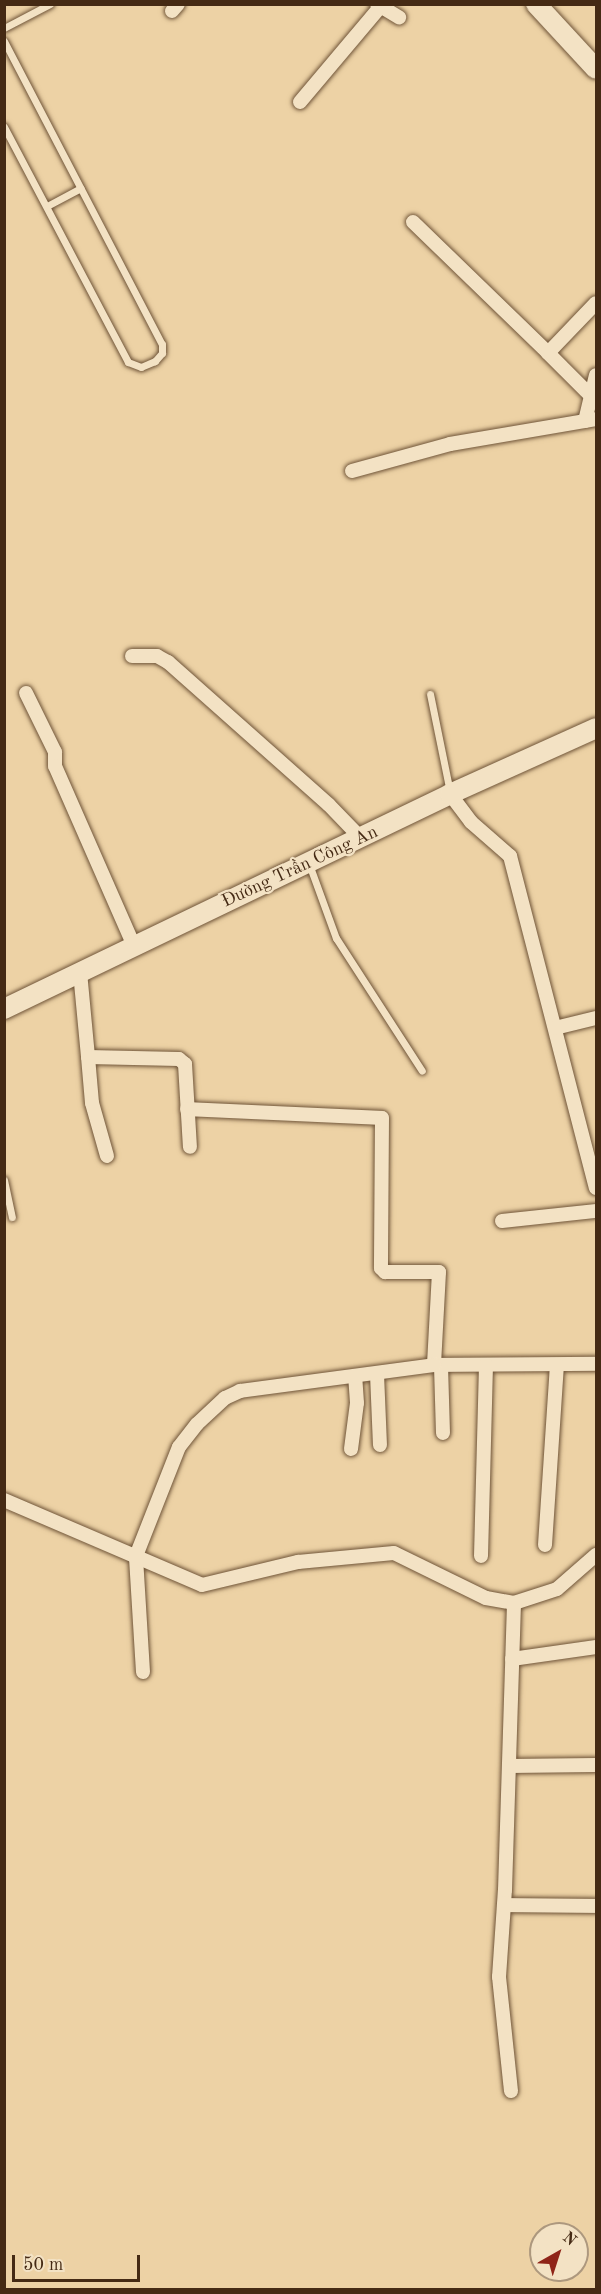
<!DOCTYPE html>
<html>
<head>
<meta charset="utf-8">
<style>
  body { margin:0 }
  #map { position:relative; width:601px; height:2294px; overflow:hidden; background:#edd2a5; font-family:"Old Standard TT",serif }
  div>[style] { position:absolute }
  .roads { filter:drop-shadow(0 0 2px #6f5438) drop-shadow(0 0 2px #6f5438) }
  .lane>* { height:7px; margin:-3.5px; padding:0 3.5px; transform-origin:3.5px; border-radius:3.5px; background:#f3e2c4 }
  .street>* { height:14px; margin:-7px; padding:0 7px; transform-origin:7px; border-radius:7px; background:#f3e2c4 }
  .secondary>* { height:20px; margin:-10px; padding:0 10px; transform-origin:10px; border-radius:10px; background:#f3e2c4 }
  span { translate:-50% -50%; white-space:nowrap; text-align:center; line-height:1.15; -webkit-text-stroke:4.5px #f3e2c4; paint-order:stroke }
  .street-label { font-size:18px; color:#452a14 }
  .frame { position:absolute; inset:0; border:6px solid #452a14; pointer-events:none }
  .north { position:absolute; left:529px; top:2222px; width:60px; height:60px; box-sizing:border-box; background:#f3e2c4; border:2px solid #ad987e; border-radius:50%; rotate:39deg; font-size:16px; font-weight:700; line-height:24px; text-align:center; color:#452a14 }
  .north::after { content:''; display:block; margin:auto; width:21px; height:27px; background:#8f2418; clip-path:polygon(50% 0,100% 100%,50% 72%,0 100%) }
  .scale { position:absolute; left:12px; top:2255px; width:128px; height:27px; box-sizing:border-box; border:3px solid #452a14; border-top:0; padding-left:8px; font-size:18px; line-height:21px; white-space:nowrap; color:#452a14; -webkit-text-stroke:4px #f3e2c4; paint-order:stroke }
</style>
</head>
<body>
<div id="map">
  <div class="roads">
    <div class="lane">
      <i style="left:4px;top:28px;width:52px;rotate:-27.6deg"></i>
      <i style="left:4px;top:41px;width:342px;rotate:62.5deg"></i>
      <i style="left:162px;top:344px;width:9px;rotate:90deg"></i>
      <i style="left:162px;top:353px;width:11px;rotate:131deg"></i>
      <i style="left:155px;top:361px;width:15px;rotate:157deg"></i>
      <i style="left:141px;top:367px;width:14px;rotate:-159deg"></i>
      <i style="left:128px;top:362px;width:266px;rotate:-117.8deg"></i>
      <i style="left:47px;top:206px;width:38px;rotate:-28deg"></i>
      <i style="left:430px;top:694px;width:100px;rotate:78.5deg"></i>
      <i style="left:309px;top:864px;width:79px;rotate:70deg"></i>
      <i style="left:336px;top:938px;width:158px;rotate:57.1deg"></i>
      <i style="left:4px;top:1180px;width:38px;rotate:78deg"></i>
    </div>
    <div class="street">
      <i style="left:377px;top:4px;width:26px;rotate:31deg"></i>
      <i style="left:172px;top:11px;width:9px;rotate:-49deg"></i>
      <i style="left:300px;top:102px;width:124px;rotate:-49.9deg"></i>
      <i style="left:413px;top:222px;width:188px;rotate:44.1deg"></i>
      <i style="left:548px;top:353px;width:69px;rotate:-46.2deg"></i>
      <i style="left:548px;top:353px;width:61px;rotate:45deg"></i>
      <i style="left:585px;top:421px;width:47px;rotate:-76.6deg"></i>
      <i style="left:352px;top:471px;width:102px;rotate:-15.4deg"></i>
      <i style="left:450px;top:444px;width:148px;rotate:-9.7deg"></i>
      <i style="left:132px;top:656px;width:25px"></i>
      <i style="left:157px;top:656px;width:13px;rotate:29deg"></i>
      <i style="left:168px;top:662px;width:215px;rotate:41.6deg"></i>
      <i style="left:329px;top:805px;width:46px;rotate:45.9deg"></i>
      <i style="left:26px;top:693px;width:66px;rotate:63.8deg"></i>
      <i style="left:55px;top:752px;width:14px;rotate:90deg"></i>
      <i style="left:55px;top:766px;width:197px;rotate:66.3deg"></i>
      <i style="left:450px;top:794px;width:35px;rotate:53deg"></i>
      <i style="left:471px;top:822px;width:52px;rotate:41.1deg"></i>
      <i style="left:510px;top:856px;width:343px;rotate:75.5deg"></i>
      <i style="left:80px;top:972px;width:85px;rotate:84.6deg"></i>
      <i style="left:88px;top:1057px;width:91px;rotate:1.3deg"></i>
      <i style="left:179px;top:1059px;width:8px;rotate:40deg"></i>
      <i style="left:185px;top:1064px;width:83px;rotate:86.6deg"></i>
      <i style="left:555px;top:1028px;width:42px;rotate:-13.7deg"></i>
      <i style="left:88px;top:1057px;width:46px;rotate:85deg"></i>
      <i style="left:92px;top:1103px;width:55px;rotate:74.2deg"></i>
      <i style="left:187px;top:1109px;width:195px;rotate:2.6deg"></i>
      <i style="left:382px;top:1118px;width:150px;rotate:90.4deg"></i>
      <i style="left:381px;top:1268px;width:6px;rotate:45deg"></i>
      <i style="left:385px;top:1272px;width:54px"></i>
      <i style="left:439px;top:1272px;width:93px;rotate:93.1deg"></i>
      <i style="left:434px;top:1365px;width:162px;rotate:-0.4deg"></i>
      <i style="left:502px;top:1221px;width:95px;rotate:-6.1deg"></i>
      <i style="left:441px;top:1366px;width:67px;rotate:88.3deg"></i>
      <i style="left:377px;top:1374px;width:71px;rotate:87.6deg"></i>
      <i style="left:351px;top:1449px;width:46px;rotate:-82.6deg"></i>
      <i style="left:357px;top:1403px;width:26px;rotate:-94deg"></i>
      <i style="left:4px;top:1500px;width:215px;rotate:23.2deg"></i>
      <i style="left:202px;top:1585px;width:99px;rotate:-13.5deg"></i>
      <i style="left:298px;top:1562px;width:96px;rotate:-5.4deg"></i>
      <i style="left:394px;top:1553px;width:102px;rotate:26.1deg"></i>
      <i style="left:486px;top:1598px;width:28px;rotate:10deg"></i>
      <i style="left:514px;top:1603px;width:45px;rotate:-18deg"></i>
      <i style="left:557px;top:1589px;width:52px;rotate:-41.1deg"></i>
      <i style="left:545px;top:1545px;width:180px;rotate:-86.2deg"></i>
      <i style="left:481px;top:1556px;width:191px;rotate:-88.5deg"></i>
      <i style="left:512px;top:1659px;width:85px;rotate:-8.1deg"></i>
      <i style="left:143px;top:1672px;width:116px;rotate:-93.5deg"></i>
      <i style="left:136px;top:1556px;width:117px;rotate:-68.5deg"></i>
      <i style="left:179px;top:1447px;width:29px;rotate:-52deg"></i>
      <i style="left:197px;top:1424px;width:38px;rotate:-43deg"></i>
      <i style="left:225px;top:1398px;width:17px;rotate:-25deg"></i>
      <i style="left:240px;top:1391px;width:196px;rotate:-7.6deg"></i>
      <i style="left:509px;top:1766px;width:87px;rotate:-0.7deg"></i>
      <i style="left:504px;top:1905px;width:92px;rotate:0.6deg"></i>
      <i style="left:511px;top:2091px;width:115px;rotate:-96deg"></i>
      <i style="left:499px;top:1977px;width:87px;rotate:-86.1deg"></i>
      <i style="left:505px;top:1890px;width:287px;rotate:-88.2deg"></i>
    </div>
    <div class="secondary">
      <i style="left:536px;top:4px;width:88px;rotate:47.3deg"></i>
      <i style="left:4px;top:1009px;width:495px;rotate:-25.7deg"></i>
      <i style="left:450px;top:794px;width:160px;rotate:-24.3deg"></i>
    </div>
  </div>
  <div class="street-label">
    <span style="left:300px;top:867px;rotate:-25deg">Đường Trần Công An</span>
  </div>
  <div class="frame"></div>
  <div class="north">N</div>
  <div class="scale">50 m</div>
</div>
</body>
</html>
